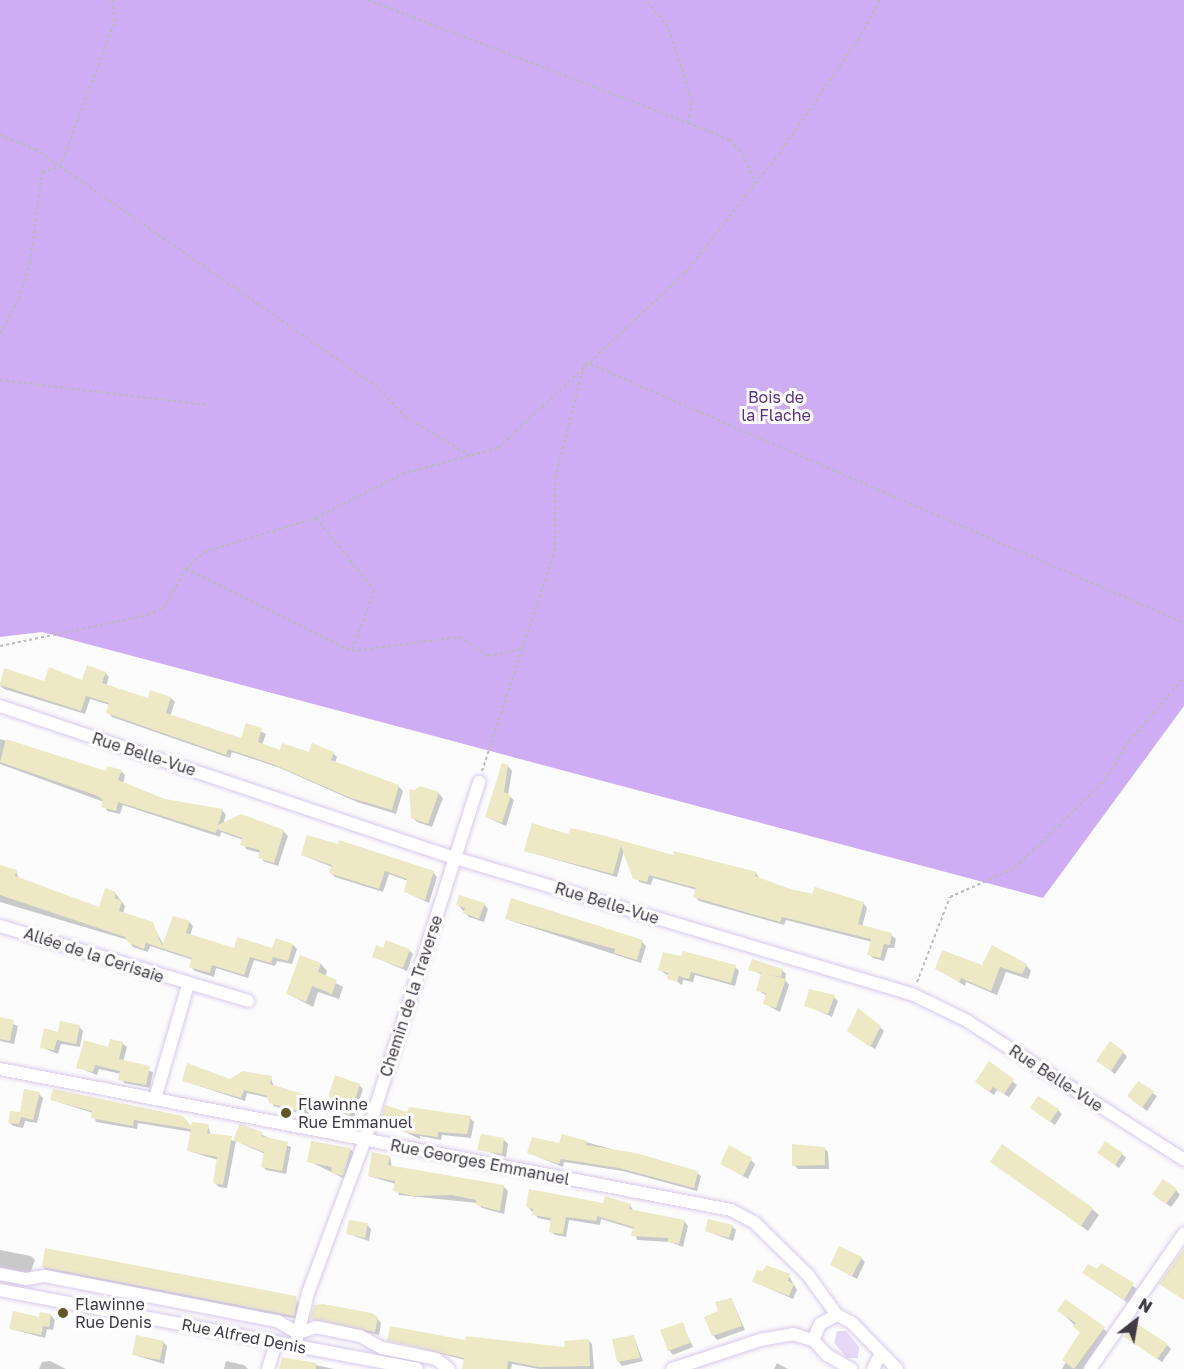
<!DOCTYPE html>
<html>
<head>
<meta charset="utf-8">
<style>
  body { margin:0 }
  #map { position:relative; width:1184px; height:1369px; overflow:hidden; background:#fcfcfc; font-family:"Golos Text",sans-serif }
  div>[style] { position:absolute }
  .green>* { inset:0; background:#e6d9f5 }
  .forest>* { inset:0; background:#cfadf5 }
  .shadow>* { inset:0; background:#0003 }
  .building>* { inset:0; background:#ede9c5 }
  .path>* { height:2px; margin-top:-1px; transform-origin:0; background:repeating-linear-gradient(90deg,#bbb9bd 0 3px,transparent 0 6px) }
  .roads { filter:drop-shadow(0 0 2px #d8c9ea) drop-shadow(0 0 2px #d8c9ea) }
  .minor>* { height:12px; margin:-6px; padding:0 6px; transform-origin:6px; border-radius:6px; background:#fff }
  .dots>* { width:16px; height:16px; translate:-50% -50%; box-sizing:border-box; border:3px solid #fff; border-radius:50% }
  span { translate:-50% -50%; white-space:nowrap; text-align:center; line-height:1.15; -webkit-text-stroke:6px #fff; paint-order:stroke }
  .park-label { font-size:16px; color:#5b3082 }
  .street-label { font-size:16px; color:#403a47 }
  .poi-label { font-size:16px; color:#403a47 }
  .left { translate:0 -50%; text-align:left }
  .north { position:absolute; left:1106px; top:1291px; width:60px; height:60px; -webkit-text-stroke:4px #fff; paint-order:stroke; rotate:31deg; font-size:16px; font-weight:700; line-height:24px; text-align:center; color:#403a47 }
  .north::after { content:''; display:block; margin:auto; width:21px; height:27px; background:#403a47; clip-path:polygon(50% 0,100% 100%,50% 72%,0 100%) }
</style>
</head>
<body>
<div id="map">
  <div class="green">
    <i style="clip-path:polygon(837px 1331px,846px 1331px,859px 1347px,858px 1358px,847px 1358px,834px 1343px)"></i>
  </div>
  <div class="forest">
    <i style="clip-path:polygon(0 0,1184px 0,1184px 706px,1043px 898px,42px 632px,0 637px)"></i>
  </div>
  <div class="shadow">
    <i style="clip-path:polygon(5px 670px,45px 682px,83px 682px,105px 673px,109px 677px,106px 686px,148px 700px,151px 692px,171px 698px,175px 702px,170px 716px,242px 740px,247px 724px,266px 734px,262px 745px,281px 751px,333px 753px,337px 757px,335px 763px,399px 787px,403px 791px,396px 814px,357px 802px,280px 768px,232px 752px,230px 758px,112px 717px,108px 712px,110px 705px,90px 699px,85px 714px,4px 689px,0 685px)"></i>
    <i style="clip-path:polygon(0 739px,107px 773px,121px 771px,125px 775px,123px 784px,165px 800px,222px 810px,226px 815px,223px 824px,283px 831px,288px 836px,278px 866px,263px 861px,261px 853px,246px 849px,243px 840px,221px 832px,220px 837px,123px 805px,120px 814px,107px 811px,104px 802px,0 764px)"></i>
    <i style="clip-path:polygon(508px 766px,512px 771px,508px 795px,514px 800px,506px 826px,486px 817px)"></i>
    <i style="clip-path:polygon(438px 793px,443px 798px,432px 827px,417px 822px,413px 818px)"></i>
    <i style="clip-path:polygon(571px 830px,674px 857px,756px 873px,760px 879px,790px 890px,863px 903px,867px 908px,862px 927px,891px 935px,896px 939px,894px 948px,888px 948px,884px 961px,873px 958px,869px 954px,872px 942px,786px 920px,784px 925px,699px 901px,695px 897px,697px 890px,653px 878px,651px 885px,639px 882px,624px 851px,617px 877px,525px 851px,569px 835px)"></i>
    <i style="clip-path:polygon(302px 855px,433px 872px,437px 877px,429px 903px,406px 892px,408px 881px,389px 874px,383px 892px,335px 877px,331px 873px,332px 867px)"></i>
    <i style="clip-path:polygon(0 866px,16px 871px,19px 879px,100px 909px,115px 893px,125px 906px,123px 914px,152px 923px,164px 946px,189px 922px,193px 926px,190px 936px,235px 950px,273px 950px,293px 945px,297px 949px,292px 964px,277px 961px,275px 966px,254px 960px,248px 978px,216px 968px,214px 977px,195px 971px,191px 967px,193px 960px,150px 946px,148px 952px,133px 947px,128px 940px,0 902px)"></i>
    <i style="clip-path:polygon(484px 904px,488px 909px,484px 922px,469px 917px,458px 905px)"></i>
    <i style="clip-path:polygon(506px 919px,642px 942px,646px 946px,641px 963px)"></i>
    <i style="clip-path:polygon(409px 950px,413px 954px,407px 971px,374px 957px)"></i>
    <i style="clip-path:polygon(301px 957px,321px 964px,327px 971px,325px 977px,343px 987px,339px 999px,318px 992px,313px 1007px,288px 994px)"></i>
    <i style="clip-path:polygon(1026px 965px,1031px 971px,1028px 979px,1006px 972px,997px 995px,966px 982px,965px 986px,937px 968px)"></i>
    <i style="clip-path:polygon(735px 967px,739px 971px,735px 986px,695px 975px,693px 982px,683px 980px,682px 985px,660px 970px)"></i>
    <i style="clip-path:polygon(750px 969px,782px 970px,786px 974px,785px 980px,789px 985px,780px 1012px,765px 1004px,767px 996px,758px 990px,762px 975px)"></i>
    <i style="clip-path:polygon(834px 997px,838px 1001px,832px 1017px,806px 1005px)"></i>
    <i style="clip-path:polygon(0 1019px,18px 1026px,14px 1044px,0 1041px)"></i>
    <i style="clip-path:polygon(79px 1027px,83px 1031px,80px 1047px,61px 1044px,58px 1054px,41px 1047px)"></i>
    <i style="clip-path:polygon(880px 1027px,884px 1031px,875px 1049px,853px 1035px)"></i>
    <i style="clip-path:polygon(122px 1043px,127px 1047px,123px 1062px,153px 1072px,150px 1088px,124px 1083px,121px 1074px,99px 1069px,97px 1075px,77px 1067px)"></i>
    <i style="clip-path:polygon(1123px 1052px,1127px 1057px,1115px 1074px,1098px 1061px)"></i>
    <i style="clip-path:polygon(989px 1063px,1017px 1085px,1009px 1097px,997px 1090px,994px 1095px,981px 1086px)"></i>
    <i style="clip-path:polygon(271px 1078px,274px 1087px,312px 1101px,308px 1116px,274px 1106px,269px 1098px,247px 1093px,245px 1101px,184px 1081px)"></i>
    <i style="clip-path:polygon(1138px 1083px,1157px 1096px,1147px 1111px,1133px 1100px)"></i>
    <i style="clip-path:polygon(359px 1085px,363px 1089px,354px 1118px,327px 1107px)"></i>
    <i style="clip-path:polygon(39px 1094px,43px 1098px,37px 1123px,25px 1121px,23px 1128px,13px 1126px,9px 1122px)"></i>
    <i style="clip-path:polygon(52px 1100px,192px 1129px,208px 1126px,211px 1135px,235px 1141px,241px 1126px,291px 1147px,286px 1174px,266px 1170px,262px 1166px,265px 1154px,236px 1141px,227px 1188px,219px 1187px,214px 1182px,218px 1160px,189px 1151px,192px 1132px,138px 1123px,137px 1129px,96px 1122px,93px 1113px)"></i>
    <i style="clip-path:polygon(1058px 1110px,1062px 1114px,1055px 1125px,1036px 1112px)"></i>
    <i style="clip-path:polygon(408px 1114px,470px 1118px,474px 1122px,471px 1138px,442px 1135px,441px 1140px,420px 1136px,420px 1139px,381px 1121px)"></i>
    <i style="clip-path:polygon(504px 1140px,508px 1144px,506px 1157px,479px 1149px)"></i>
    <i style="clip-path:polygon(586px 1142px,697px 1173px,701px 1176px,697px 1191px,623px 1171px,564px 1162px,563px 1167px,529px 1153px)"></i>
    <i style="clip-path:polygon(824px 1148px,828px 1152px,829px 1169px,798px 1169px,794px 1165px)"></i>
    <i style="clip-path:polygon(350px 1149px,357px 1156px,349px 1181px,309px 1161px)"></i>
    <i style="clip-path:polygon(1099px 1153px,1122px 1154px,1126px 1158px,1119px 1168px)"></i>
    <i style="clip-path:polygon(390px 1157px,392px 1168px,504px 1187px,508px 1191px,504px 1214px,482px 1208px,477px 1203px,399px 1195px,396px 1184px,369px 1176px)"></i>
    <i style="clip-path:polygon(751px 1160px,755px 1164px,748px 1179px,722px 1164px)"></i>
    <i style="clip-path:polygon(992px 1162px,1092px 1209px,1099px 1215px,1088px 1231px)"></i>
    <i style="clip-path:polygon(1176px 1190px,1180px 1195px,1171px 1207px,1158px 1198px)"></i>
    <i style="clip-path:polygon(630px 1205px,634px 1212px,684px 1221px,688px 1226px,683px 1247px,670px 1242px,637px 1240px,634px 1229px,601px 1219px,600px 1225px,569px 1220px,566px 1237px,555px 1235px,550px 1231px,552px 1221px,538px 1218px,527px 1206px)"></i>
    <i style="clip-path:polygon(367px 1225px,371px 1229px,369px 1241px,348px 1234px)"></i>
    <i style="clip-path:polygon(732px 1226px,736px 1230px,733px 1241px,706px 1231px)"></i>
    <i style="clip-path:polygon(0 1250px,31px 1256px,35px 1260px,30px 1274px,0 1270px)"></i>
    <i style="clip-path:polygon(861px 1258px,865px 1262px,857px 1279px,831px 1265px)"></i>
    <i style="clip-path:polygon(1101px 1265px,1137px 1289px,1128px 1303px,1084px 1273px,1097px 1271px)"></i>
    <i style="clip-path:polygon(43px 1267px,295px 1298px,301px 1307px,298px 1319px,47px 1271px)"></i>
    <i style="clip-path:polygon(789px 1276px,797px 1290px,793px 1299px,754px 1282px)"></i>
    <i style="clip-path:polygon(731px 1298px,745px 1330px,717px 1340px,713px 1335px,720px 1312px,717px 1303px)"></i>
    <i style="clip-path:polygon(1065px 1301px,1109px 1333px,1083px 1369px,1062px 1369px,1082px 1332px,1064px 1315px)"></i>
    <i style="clip-path:polygon(51px 1315px,55px 1320px,53px 1330px,47px 1329px,45px 1338px,11px 1329px)"></i>
    <i style="clip-path:polygon(377px 1318px,381px 1323px,379px 1335px,318px 1323px,314px 1319px)"></i>
    <i style="clip-path:polygon(682px 1324px,693px 1347px,673px 1355px,669px 1350px)"></i>
    <i style="clip-path:polygon(634px 1337px,643px 1361px,622px 1366px,618px 1361px)"></i>
    <i style="clip-path:polygon(1126px 1337px,1167px 1345px,1171px 1349px,1162px 1362px)"></i>
    <i style="clip-path:polygon(388px 1340px,567px 1348px,588px 1340px,592px 1344px,594px 1369px,539px 1369px,512px 1364px,511px 1369px,464px 1369px,465px 1360px)"></i>
    <i style="clip-path:polygon(163px 1342px,167px 1346px,164px 1364px,134px 1355px)"></i>
    <i style="clip-path:polygon(283px 1358px,334px 1369px,281px 1369px)"></i>
    <i style="clip-path:polygon(50px 1361px,66px 1369px,39px 1369px,42px 1362px)"></i>
    <i style="clip-path:polygon(226px 1361px,244px 1365px,248px 1369px,224px 1369px)"></i>
    <i style="clip-path:polygon(777px 1363px,788px 1369px,774px 1369px)"></i>
  </div>
  <div class="building">
    <i style="clip-path:polygon(87px 665px,106px 672px,102px 683px,148px 698px,150px 690px,171px 697px,166px 713px,241px 738px,246px 723px,262px 728px,258px 742px,280px 750px,282px 743px,309px 752px,312px 743px,334px 752px,331px 760px,399px 785px,392px 810px,351px 798px,275px 765px,228px 749px,226px 755px,106px 713px,109px 703px,86px 696px,81px 711px,0 685px,4px 668px,44px 681px,49px 667px,82px 680px)"></i>
    <i style="clip-path:polygon(6px 739px,106px 771px,107px 766px,122px 770px,118px 780px,165px 799px,223px 809px,218px 825px,241px 814px,284px 830px,274px 863px,258px 858px,260px 850px,240px 845px,242px 838px,217px 829px,216px 833px,118px 802px,116px 811px,101px 807px,103px 800px,98px 796px,0 762px)"></i>
    <i style="clip-path:polygon(502px 763px,508px 765px,504px 792px,511px 795px,502px 823px,485px 817px)"></i>
    <i style="clip-path:polygon(420px 786px,439px 792px,428px 824px,411px 818px,409px 789px,415px 790px)"></i>
    <i style="clip-path:polygon(532px 823px,568px 834px,571px 828px,602px 835px,673px 855px,674px 851px,757px 872px,755px 876px,790px 889px,812px 894px,815px 887px,864px 902px,858px 924px,892px 933px,890px 945px,884px 944px,880px 958px,867px 955px,871px 939px,782px 917px,780px 922px,693px 897px,696px 888px,649px 875px,647px 882px,633px 879px,621px 846px,613px 874px,524px 851px)"></i>
    <i style="clip-path:polygon(307px 835px,338px 844px,339px 840px,434px 871px,425px 900px,404px 892px,407px 879px,385px 871px,379px 889px,329px 873px,332px 865px,301px 855px)"></i>
    <i style="clip-path:polygon(0 865px,17px 870px,15px 876px,99px 907px,105px 888px,116px 892px,115px 898px,122px 901px,119px 911px,153px 922px,162px 946px,173px 916px,190px 921px,186px 933px,234px 948px,237px 937px,272px 948px,276px 938px,293px 944px,288px 961px,273px 957px,271px 963px,250px 957px,244px 975px,212px 965px,210px 973px,189px 967px,192px 958px,146px 943px,144px 949px,128px 943px,125px 937px,0 895px)"></i>
    <i style="clip-path:polygon(459px 895px,485px 903px,479px 919px,463px 913px,465px 908px,456px 905px)"></i>
    <i style="clip-path:polygon(511px 898px,643px 940px,637px 960px,614px 953px,615px 949px,505px 919px)"></i>
    <i style="clip-path:polygon(386px 940px,410px 949px,403px 968px,372px 957px,376px 945px,383px 948px)"></i>
    <i style="clip-path:polygon(992px 945px,1027px 964px,1022px 974px,1000px 967px,991px 991px,961px 978px,959px 982px,935px 969px,942px 950px,982px 965px)"></i>
    <i style="clip-path:polygon(683px 951px,736px 965px,731px 983px,691px 972px,689px 979px,679px 976px,677px 982px,667px 979px,668px 973px,658px 970px,663px 952px,681px 956px)"></i>
    <i style="clip-path:polygon(300px 955px,321px 963px,318px 972px,337px 980px,332px 994px,312px 986px,306px 1002px,286px 994px)"></i>
    <i style="clip-path:polygon(752px 959px,783px 969px,781px 977px,766px 974px,786px 979px,776px 1008px,763px 1004px,766px 993px,756px 991px,761px 973px,748px 970px)"></i>
    <i style="clip-path:polygon(809px 989px,835px 995px,828px 1014px,804px 1006px)"></i>
    <i style="clip-path:polygon(858px 1008px,881px 1026px,870px 1047px,847px 1031px)"></i>
    <i style="clip-path:polygon(0 1017px,14px 1020px,10px 1041px,0 1039px)"></i>
    <i style="clip-path:polygon(60px 1021px,80px 1025px,76px 1044px,57px 1040px,54px 1050px,40px 1048px,44px 1028px,58px 1032px)"></i>
    <i style="clip-path:polygon(110px 1039px,123px 1042px,119px 1059px,150px 1066px,146px 1085px,118px 1080px,120px 1071px,95px 1065px,93px 1072px,76px 1068px,84px 1040px,108px 1047px)"></i>
    <i style="clip-path:polygon(1110px 1041px,1124px 1051px,1111px 1071px,1096px 1061px)"></i>
    <i style="clip-path:polygon(989px 1061px,1014px 1079px,1004px 1094px,993px 1087px,989px 1092px,975px 1082px)"></i>
    <i style="clip-path:polygon(187px 1063px,230px 1079px,243px 1071px,272px 1076px,270px 1084px,309px 1096px,304px 1113px,269px 1103px,267px 1096px,244px 1090px,241px 1098px,182px 1081px)"></i>
    <i style="clip-path:polygon(335px 1075px,360px 1084px,350px 1115px,325px 1107px)"></i>
    <i style="clip-path:polygon(1138px 1081px,1154px 1091px,1142px 1108px,1127px 1096px)"></i>
    <i style="clip-path:polygon(24px 1089px,40px 1092px,33px 1120px,21px 1117px,19px 1124px,8px 1123px,10px 1111px,20px 1112px)"></i>
    <i style="clip-path:polygon(53px 1089px,183px 1116px,191px 1126px,192px 1122px,209px 1124px,207px 1133px,232px 1136px,223px 1185px,213px 1183px,217px 1157px,187px 1151px,191px 1129px,134px 1120px,133px 1126px,91px 1118px,92px 1111px,50px 1100px)"></i>
    <i style="clip-path:polygon(1038px 1096px,1059px 1109px,1050px 1122px,1030px 1108px)"></i>
    <i style="clip-path:polygon(385px 1105px,407px 1112px,409px 1107px,471px 1116px,467px 1134px,438px 1132px,438px 1137px,402px 1132px,403px 1129px,380px 1121px)"></i>
    <i style="clip-path:polygon(240px 1124px,262px 1132px,261px 1136px,288px 1142px,282px 1171px,261px 1167px,264px 1152px,233px 1140px)"></i>
    <i style="clip-path:polygon(481px 1134px,504px 1138px,502px 1154px,477px 1150px)"></i>
    <i style="clip-path:polygon(562px 1134px,587px 1141px,586px 1145px,636px 1153px,698px 1171px,694px 1188px,619px 1168px,561px 1159px,559px 1164px,527px 1153px,532px 1137px,559px 1143px)"></i>
    <i style="clip-path:polygon(311px 1141px,351px 1148px,343px 1176px,331px 1173px,332px 1167px,307px 1162px)"></i>
    <i style="clip-path:polygon(1105px 1141px,1123px 1153px,1115px 1165px,1097px 1153px)"></i>
    <i style="clip-path:polygon(792px 1144px,825px 1147px,825px 1165px,792px 1166px)"></i>
    <i style="clip-path:polygon(1002px 1144px,1093px 1208px,1081px 1226px,990px 1162px)"></i>
    <i style="clip-path:polygon(729px 1145px,752px 1158px,743px 1176px,720px 1164px)"></i>
    <i style="clip-path:polygon(372px 1152px,390px 1156px,388px 1165px,504px 1185px,500px 1211px,476px 1205px,476px 1200px,452px 1195px,412px 1196px,393px 1191px,395px 1181px,368px 1176px)"></i>
    <i style="clip-path:polygon(1163px 1179px,1177px 1189px,1166px 1204px,1152px 1194px)"></i>
    <i style="clip-path:polygon(529px 1189px,603px 1203px,605px 1196px,631px 1204px,629px 1209px,685px 1220px,679px 1244px,668px 1242px,668px 1238px,631px 1236px,633px 1227px,597px 1216px,596px 1221px,566px 1217px,563px 1234px,549px 1232px,551px 1218px,532px 1215px,533px 1209px,526px 1207px)"></i>
    <i style="clip-path:polygon(708px 1219px,733px 1225px,729px 1238px,705px 1231px)"></i>
    <i style="clip-path:polygon(349px 1220px,368px 1223px,365px 1238px,346px 1234px)"></i>
    <i style="clip-path:polygon(839px 1246px,862px 1257px,852px 1276px,830px 1265px)"></i>
    <i style="clip-path:polygon(45px 1248px,296px 1296px,297px 1302px,294px 1316px,42px 1267px)"></i>
    <i style="clip-path:polygon(1184px 1248px,1184px 1300px,1159px 1284px)"></i>
    <i style="clip-path:polygon(1101px 1263px,1134px 1283px,1124px 1300px,1082px 1273px,1088px 1264px,1097px 1269px)"></i>
    <i style="clip-path:polygon(766px 1265px,790px 1274px,788px 1281px,794px 1284px,789px 1296px,752px 1282px,757px 1270px,763px 1271px)"></i>
    <i style="clip-path:polygon(732px 1298px,742px 1326px,712px 1336px,704px 1317px,718px 1311px,715px 1302px)"></i>
    <i style="clip-path:polygon(1065px 1299px,1105px 1327px,1074px 1369px,1062px 1360px,1080px 1332px,1073px 1327px,1076px 1323px,1057px 1311px)"></i>
    <i style="clip-path:polygon(323px 1304px,372px 1313px,378px 1317px,375px 1332px,310px 1319px,314px 1305px)"></i>
    <i style="clip-path:polygon(13px 1311px,39px 1317px,40px 1312px,51px 1314px,49px 1327px,43px 1326px,41px 1335px,9px 1329px)"></i>
    <i style="clip-path:polygon(683px 1322px,690px 1343px,668px 1351px,660px 1330px)"></i>
    <i style="clip-path:polygon(1134px 1322px,1168px 1344px,1157px 1359px,1124px 1337px)"></i>
    <i style="clip-path:polygon(390px 1326px,465px 1340px,466px 1336px,565px 1347px,564px 1341px,589px 1339px,590px 1366px,539px 1367px,508px 1361px,507px 1369px,462px 1369px,464px 1358px,387px 1341px)"></i>
    <i style="clip-path:polygon(136px 1335px,164px 1341px,160px 1360px,132px 1355px)"></i>
    <i style="clip-path:polygon(634px 1335px,640px 1358px,617px 1362px,612px 1339px)"></i>
    <i style="clip-path:polygon(282px 1357px,316px 1363px,316px 1369px,279px 1369px)"></i>
  </div>
  <div class="path">
    <i style="left:368px;top:0;width:343px;rotate:21deg"></i>
    <i style="left:688px;top:123px;width:22px;rotate:-80deg"></i>
    <i style="left:692px;top:101px;width:78px;rotate:-108deg"></i>
    <i style="left:668px;top:27px;width:35px;rotate:-129deg"></i>
    <i style="left:688px;top:123px;width:45px;rotate:22deg"></i>
    <i style="left:730px;top:140px;width:19px;rotate:47deg"></i>
    <i style="left:743px;top:154px;width:33px;rotate:67deg"></i>
    <i style="left:0;top:135px;width:38px;rotate:22deg"></i>
    <i style="left:35px;top:149px;width:414px;rotate:34.8deg"></i>
    <i style="left:375px;top:385px;width:45px;rotate:45.9deg"></i>
    <i style="left:406px;top:417px;width:77px;rotate:31.2deg"></i>
    <i style="left:0;top:334px;width:40px;rotate:-62deg"></i>
    <i style="left:19px;top:299px;width:38px;rotate:-73deg"></i>
    <i style="left:30px;top:263px;width:92px;rotate:-82.5deg"></i>
    <i style="left:42px;top:172px;width:19px;rotate:-16deg"></i>
    <i style="left:60px;top:167px;width:156px;rotate:-69.4deg"></i>
    <i style="left:115px;top:21px;width:21px;rotate:-98deg"></i>
    <i style="left:0;top:380px;width:209px;rotate:6.9deg"></i>
    <i style="left:316px;top:518px;width:92px;rotate:51.1deg"></i>
    <i style="left:374px;top:590px;width:65px;rotate:109.8deg"></i>
    <i style="left:352px;top:651px;width:109px;rotate:-7.4deg"></i>
    <i style="left:460px;top:637px;width:34px;rotate:34deg"></i>
    <i style="left:488px;top:656px;width:35px;rotate:-12deg"></i>
    <i style="left:522px;top:649px;width:103px;rotate:-71.4deg"></i>
    <i style="left:555px;top:551px;width:73px;rotate:-90deg"></i>
    <i style="left:555px;top:478px;width:120px;rotate:-75.5deg"></i>
    <i style="left:585px;top:362px;width:653px;rotate:23.54deg"></i>
    <i style="left:186px;top:569px;width:185px;rotate:26.3deg"></i>
    <i style="left:0;top:646px;width:151px;rotate:-11.8deg"></i>
    <i style="left:148px;top:615px;width:18px;rotate:-27deg"></i>
    <i style="left:164px;top:607px;width:44px;rotate:-59.9deg"></i>
    <i style="left:186px;top:569px;width:25px;rotate:-43deg"></i>
    <i style="left:204px;top:552px;width:117px;rotate:-16.9deg"></i>
    <i style="left:316px;top:518px;width:97px;rotate:-27.1deg"></i>
    <i style="left:402px;top:474px;width:99px;rotate:-15.2deg"></i>
    <i style="left:498px;top:448px;width:256px;rotate:-43.1deg"></i>
    <i style="left:685px;top:273px;width:150px;rotate:-51.8deg"></i>
    <i style="left:778px;top:155px;width:140px;rotate:-55.2deg"></i>
    <i style="left:858px;top:40px;width:46px;rotate:-61.2deg"></i>
    <i style="left:482px;top:771px;width:128px;rotate:-71.8deg"></i>
    <i style="left:917px;top:982px;width:91px;rotate:-68.8deg"></i>
    <i style="left:950px;top:897px;width:71px;rotate:-24deg"></i>
    <i style="left:1015px;top:868px;width:126px;rotate:-44.4deg"></i>
    <i style="left:1105px;top:780px;width:46px;rotate:-58.4deg"></i>
    <i style="left:1129px;top:741px;width:84px;rotate:-49.3deg"></i>
  </div>
  <div class="roads">
    <div class="minor">
      <i style="left:0;top:706px;width:480px;rotate:18.5deg"></i>
      <i style="left:455px;top:858px;width:477px;rotate:16.6deg"></i>
      <i style="left:912px;top:994px;width:61px;rotate:26.1deg"></i>
      <i style="left:967px;top:1021px;width:258px;rotate:32.6deg"></i>
      <i style="left:0;top:926px;width:259px;rotate:16.8deg"></i>
      <i style="left:0;top:1069px;width:744px;rotate:10.92deg"></i>
      <i style="left:731px;top:1210px;width:26px;rotate:28deg"></i>
      <i style="left:754px;top:1222px;width:76px;rotate:44.5deg"></i>
      <i style="left:808px;top:1275px;width:49px;rotate:54.1deg"></i>
      <i style="left:837px;top:1315px;width:16px;rotate:27deg"></i>
      <i style="left:851px;top:1322px;width:66px;rotate:45.6deg"></i>
      <i style="left:155px;top:1099px;width:119px;rotate:-73.9deg"></i>
      <i style="left:0;top:1274px;width:26px;rotate:11deg"></i>
      <i style="left:26px;top:1279px;width:19px;rotate:-9deg"></i>
      <i style="left:45px;top:1276px;width:236px;rotate:11deg"></i>
      <i style="left:277px;top:1321px;width:24px;rotate:30deg"></i>
      <i style="left:298px;top:1333px;width:19px;rotate:-18deg"></i>
      <i style="left:316px;top:1327px;width:45px;rotate:11.6deg"></i>
      <i style="left:360px;top:1336px;width:25px;rotate:29deg"></i>
      <i style="left:382px;top:1348px;width:55px;rotate:11.5deg"></i>
      <i style="left:436px;top:1359px;width:16px;rotate:38deg"></i>
      <i style="left:0;top:1290px;width:424px;rotate:10.7deg"></i>
      <i style="left:813px;top:1340px;width:21px;rotate:47deg"></i>
      <i style="left:827px;top:1355px;width:28px;rotate:30deg"></i>
      <i style="left:813px;top:1340px;width:17px;rotate:-66deg"></i>
      <i style="left:820px;top:1324px;width:19px;rotate:-28deg"></i>
      <i style="left:295px;top:1346px;width:55px;rotate:-76.2deg"></i>
      <i style="left:308px;top:1293px;width:163px;rotate:-69.6deg"></i>
      <i style="left:365px;top:1140px;width:376px;rotate:-72.3deg"></i>
      <i style="left:268px;top:1369px;width:28px;rotate:-73deg"></i>
      <i style="left:672px;top:1369px;width:93px;rotate:-18.2deg"></i>
      <i style="left:760px;top:1340px;width:34px;rotate:-10deg"></i>
      <i style="left:793px;top:1334px;width:21px;rotate:17deg"></i>
      <i style="left:873px;top:1369px;width:16px;rotate:-63deg"></i>
      <i style="left:1090px;top:1369px;width:165px;rotate:-55.3deg"></i>
    </div>
  </div>
  <div class="dots">
    <i style="left:286px;top:1113px;background:#5f5925"></i>
    <i style="left:63px;top:1313px;background:#5f5925"></i>
  </div>
  <div class="park-label">
    <span style="left:776px;top:406px">Bois de<br>la Flache</span>
  </div>
  <div class="street-label">
    <span style="left:144px;top:754px;rotate:18deg">Rue Belle-Vue</span>
    <span style="left:607px;top:903px;rotate:17deg">Rue Belle-Vue</span>
    <span style="left:94px;top:955px;rotate:18deg">Allée de la Cerisaie</span>
    <span style="left:411px;top:996px;rotate:-72deg">Chemin de la Traverse</span>
    <span style="left:1056px;top:1078px;rotate:33deg">Rue Belle-Vue</span>
    <span style="left:480px;top:1162px;rotate:11deg">Rue Georges Emmanuel</span>
    <span style="left:244px;top:1336px;rotate:11deg">Rue Alfred Denis</span>
  </div>
  <div class="poi-label">
    <span class="left" style="left:298px;top:1113px">Flawinne<br>Rue Emmanuel</span>
    <span class="left" style="left:75px;top:1313px">Flawinne<br>Rue Denis</span>
  </div>
  <div class="north">N</div>
</div>
</body>
</html>
